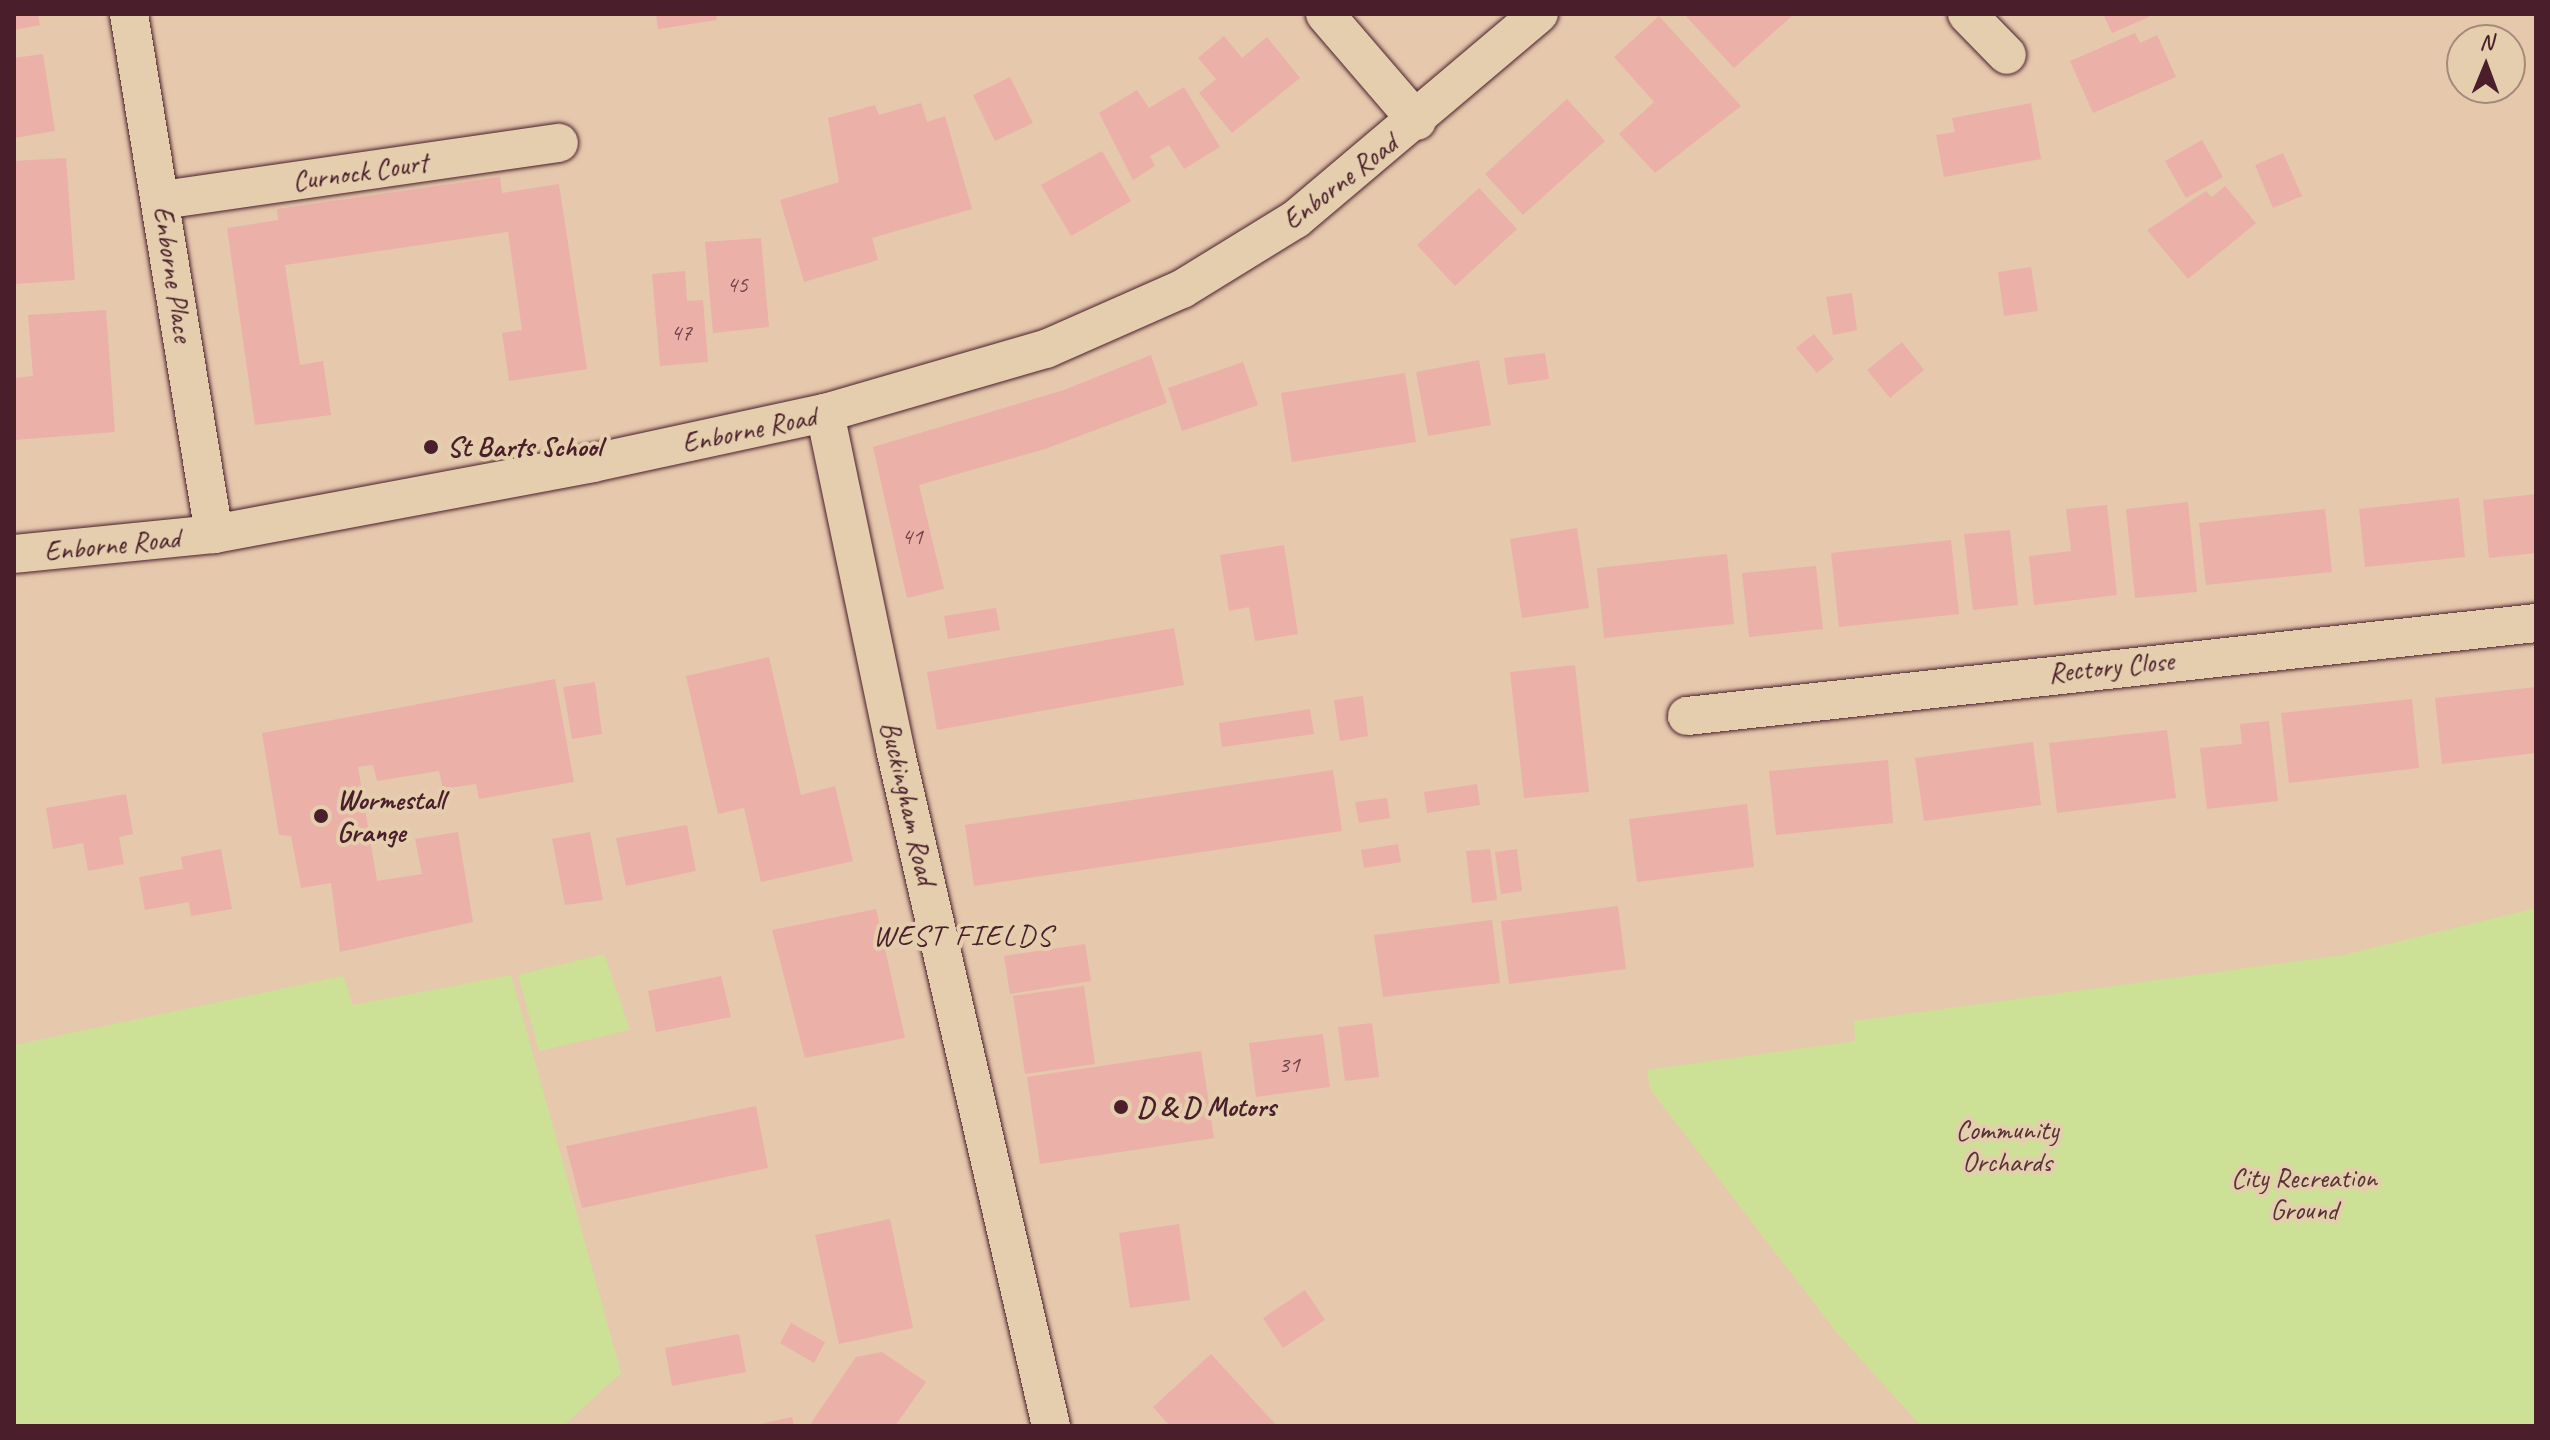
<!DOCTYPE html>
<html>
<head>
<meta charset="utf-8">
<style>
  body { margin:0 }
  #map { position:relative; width:2550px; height:1440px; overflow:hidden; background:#e6c8ad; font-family:Caveat,sans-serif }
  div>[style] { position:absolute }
  .green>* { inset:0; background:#cde196 }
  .building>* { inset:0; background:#ebb0a8 }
  .roads { filter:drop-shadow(0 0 2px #4a1f2b) drop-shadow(0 0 2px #4a1f2b) }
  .street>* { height:38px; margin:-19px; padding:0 19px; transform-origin:19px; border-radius:19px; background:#e5ceae }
  .dots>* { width:22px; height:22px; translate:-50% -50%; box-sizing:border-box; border:4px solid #e5ceae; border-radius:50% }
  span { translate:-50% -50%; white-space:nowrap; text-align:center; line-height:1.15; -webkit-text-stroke:8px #e5ceae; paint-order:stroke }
  .number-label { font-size:24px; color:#72434a }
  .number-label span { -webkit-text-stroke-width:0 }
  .street-label { font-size:28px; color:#4a1f2b }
  .poi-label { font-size:28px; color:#4a1f2b; font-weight:700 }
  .left { translate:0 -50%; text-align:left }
  .park-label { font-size:28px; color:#573236 }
  .neighbourhood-label { font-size:30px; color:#4a1f2b; letter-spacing:2px }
  .frame { position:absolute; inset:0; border:16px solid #4a1f2b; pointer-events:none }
  .north { position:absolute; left:2446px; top:24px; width:80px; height:80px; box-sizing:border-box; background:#e5ceae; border:2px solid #a7887a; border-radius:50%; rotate:1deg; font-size:22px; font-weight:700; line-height:32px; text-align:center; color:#4a1f2b }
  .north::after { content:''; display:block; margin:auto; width:28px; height:36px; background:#4a1f2b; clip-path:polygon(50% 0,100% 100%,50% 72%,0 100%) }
</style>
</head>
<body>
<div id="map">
  <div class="green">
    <i style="clip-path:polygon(2536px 908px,2536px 1426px,1921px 1426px,1837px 1333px,1650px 1089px,1647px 1070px,1855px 1041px,1854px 1021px,2344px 955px)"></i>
    <i style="clip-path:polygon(604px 954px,630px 1030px,539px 1051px,518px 975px)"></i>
    <i style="clip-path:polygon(511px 975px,621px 1373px,563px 1426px,14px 1426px,14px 1045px,343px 976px,353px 1005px)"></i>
  </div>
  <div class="building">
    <i style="clip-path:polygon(14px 14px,38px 14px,40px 25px,14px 30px)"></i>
    <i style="clip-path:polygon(656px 14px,716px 14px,717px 20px,658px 29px)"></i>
    <i style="clip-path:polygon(1684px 14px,1794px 14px,1734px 68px)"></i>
    <i style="clip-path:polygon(2103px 14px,2148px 14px,2149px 17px,2112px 33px)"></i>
    <i style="clip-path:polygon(1659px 16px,1741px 106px,1655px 173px,1619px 134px,1654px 102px,1614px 57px)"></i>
    <i style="clip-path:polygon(2135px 33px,2140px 43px,2157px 35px,2176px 77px,2093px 113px,2070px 61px)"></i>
    <i style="clip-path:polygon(1224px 36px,1242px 58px,1267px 37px,1300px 78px,1232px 133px,1199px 93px,1216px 79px,1198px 58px)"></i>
    <i style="clip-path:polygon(43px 54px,55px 131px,14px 138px,14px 58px)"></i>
    <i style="clip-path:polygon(1010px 77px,1033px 123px,995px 141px,973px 95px)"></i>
    <i style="clip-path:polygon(1184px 87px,1220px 147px,1184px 169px,1169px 145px,1150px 156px,1155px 166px,1133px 180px,1099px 113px,1137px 90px,1149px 108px)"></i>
    <i style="clip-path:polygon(1567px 99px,1605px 141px,1523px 215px,1485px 174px)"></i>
    <i style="clip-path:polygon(921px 103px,927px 122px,945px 116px,972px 209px,872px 238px,878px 260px,804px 282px,780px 200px,839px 182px,828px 118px,875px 105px,879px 115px)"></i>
    <i style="clip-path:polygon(2031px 103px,2041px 159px,1944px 177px,1936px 135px,1955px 132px,1952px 118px)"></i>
    <i style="clip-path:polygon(2202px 140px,2223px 177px,2186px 198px,2165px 161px)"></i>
    <i style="clip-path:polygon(1102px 151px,1131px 201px,1071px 236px,1041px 185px)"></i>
    <i style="clip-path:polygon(2283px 153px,2302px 196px,2273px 208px,2255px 165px)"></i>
    <i style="clip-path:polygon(66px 158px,75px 280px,14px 284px,14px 161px)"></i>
    <i style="clip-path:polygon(500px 177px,502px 193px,559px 184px,587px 369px,509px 381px,502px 333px,522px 330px,508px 232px,285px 265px,300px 365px,323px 361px,331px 415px,255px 425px,227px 228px,278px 220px,277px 209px)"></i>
    <i style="clip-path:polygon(2225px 186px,2256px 223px,2188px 279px,2147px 230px,2206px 191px,2212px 197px)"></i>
    <i style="clip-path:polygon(1479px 188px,1517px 229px,1455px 286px,1417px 245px)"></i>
    <i style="clip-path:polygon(761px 238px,769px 327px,713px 333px,705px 242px)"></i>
    <i style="clip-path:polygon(2031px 267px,2038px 311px,2004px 316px,1998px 272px)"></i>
    <i style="clip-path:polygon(685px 271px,687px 301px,703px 300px,708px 362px,660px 366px,652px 274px)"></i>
    <i style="clip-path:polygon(1852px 293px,1857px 330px,1833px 335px,1826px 297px)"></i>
    <i style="clip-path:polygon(106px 310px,115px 432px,14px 440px,14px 378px,33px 376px,28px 315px)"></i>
    <i style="clip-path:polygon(1814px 334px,1834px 359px,1817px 373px,1796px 348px)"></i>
    <i style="clip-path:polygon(1902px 342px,1924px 370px,1890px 398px,1867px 370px)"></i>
    <i style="clip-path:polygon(1545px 353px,1549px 379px,1508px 385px,1504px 358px)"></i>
    <i style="clip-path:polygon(1151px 355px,1167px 403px,1045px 449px,919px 485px,944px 589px,907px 598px,873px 447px,1064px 390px)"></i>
    <i style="clip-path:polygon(1479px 360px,1491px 425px,1428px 436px,1416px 372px)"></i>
    <i style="clip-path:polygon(1243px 362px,1258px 405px,1182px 431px,1168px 388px)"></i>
    <i style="clip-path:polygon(1405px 373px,1416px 442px,1292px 462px,1281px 393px)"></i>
    <i style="clip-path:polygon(2536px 494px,2536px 553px,2489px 558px,2483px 500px)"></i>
    <i style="clip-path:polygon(2459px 498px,2465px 557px,2365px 567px,2359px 509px)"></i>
    <i style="clip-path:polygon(2188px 502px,2197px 592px,2135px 598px,2126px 509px)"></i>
    <i style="clip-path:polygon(2107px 505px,2117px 595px,2034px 605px,2029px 556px,2071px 551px,2066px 509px)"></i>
    <i style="clip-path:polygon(2325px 509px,2332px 572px,2206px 585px,2199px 523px)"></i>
    <i style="clip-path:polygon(1577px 528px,1589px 608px,1522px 618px,1510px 539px)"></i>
    <i style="clip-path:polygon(2010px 530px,2018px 605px,1973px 610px,1964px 534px)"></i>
    <i style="clip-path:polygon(1951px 540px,1959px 614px,1839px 627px,1831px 553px)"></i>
    <i style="clip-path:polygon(1284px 545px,1298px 634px,1255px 641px,1249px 607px,1229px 611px,1220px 555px)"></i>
    <i style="clip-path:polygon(1727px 554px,1734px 624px,1604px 638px,1597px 568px)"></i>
    <i style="clip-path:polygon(1816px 566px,1823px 629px,1749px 637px,1742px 573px)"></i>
    <i style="clip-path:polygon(996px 608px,1000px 630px,948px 639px,944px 616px)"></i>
    <i style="clip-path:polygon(1174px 628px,1184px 685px,937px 730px,927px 672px)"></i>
    <i style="clip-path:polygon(769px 657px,801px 795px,835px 786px,853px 861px,761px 882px,744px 808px,718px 814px,686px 676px)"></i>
    <i style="clip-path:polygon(1575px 665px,1589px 792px,1524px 798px,1510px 672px)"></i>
    <i style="clip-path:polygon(555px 679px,574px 782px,479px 799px,476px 784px,443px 789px,439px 771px,377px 781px,373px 765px,358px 767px,377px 881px,422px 874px,415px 839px,458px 832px,473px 922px,340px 952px,331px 883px,301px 888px,291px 836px,279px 835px,262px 733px)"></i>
    <i style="clip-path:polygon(595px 682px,602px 734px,572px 739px,563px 687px)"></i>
    <i style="clip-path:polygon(2536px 687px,2536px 753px,2442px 764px,2435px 698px)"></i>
    <i style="clip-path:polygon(1363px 696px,1368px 736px,1340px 741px,1334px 700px)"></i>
    <i style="clip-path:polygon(2412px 699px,2419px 768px,2289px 783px,2281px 713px)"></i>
    <i style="clip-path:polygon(1310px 709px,1314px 734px,1222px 747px,1219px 723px)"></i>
    <i style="clip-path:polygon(2269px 721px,2278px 801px,2207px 809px,2200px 748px,2242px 744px,2240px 724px)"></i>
    <i style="clip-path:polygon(2167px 730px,2176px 798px,2057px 813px,2049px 743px)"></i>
    <i style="clip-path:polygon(2033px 742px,2041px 805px,1924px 821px,1915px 758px)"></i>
    <i style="clip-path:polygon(1888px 760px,1893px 823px,1776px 835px,1769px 771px)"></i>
    <i style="clip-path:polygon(1333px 770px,1342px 831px,974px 886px,965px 825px)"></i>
    <i style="clip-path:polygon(1477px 784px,1480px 805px,1427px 813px,1424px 792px)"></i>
    <i style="clip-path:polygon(126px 794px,133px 834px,119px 837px,124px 864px,88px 871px,83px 843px,53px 849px,46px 808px)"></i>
    <i style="clip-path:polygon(1387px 798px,1390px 818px,1359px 823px,1355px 802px)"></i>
    <i style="clip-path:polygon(1747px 804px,1754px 867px,1637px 882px,1629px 819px)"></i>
    <i style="clip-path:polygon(687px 825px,696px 871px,626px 886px,616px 838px)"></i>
    <i style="clip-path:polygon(590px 832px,603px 900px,565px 905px,552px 839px)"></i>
    <i style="clip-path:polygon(1398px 844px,1401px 862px,1364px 868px,1361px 850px)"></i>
    <i style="clip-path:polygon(221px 849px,232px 909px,191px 916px,189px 902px,145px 910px,139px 877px,183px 869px,181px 857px)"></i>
    <i style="clip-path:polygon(1490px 849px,1497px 900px,1472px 903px,1466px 851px)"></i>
    <i style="clip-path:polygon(1517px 849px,1522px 891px,1501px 894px,1495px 852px)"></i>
    <i style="clip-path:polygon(1618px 906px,1626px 969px,1509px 984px,1501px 921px)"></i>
    <i style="clip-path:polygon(876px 909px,905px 1038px,805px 1058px,772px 930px)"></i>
    <i style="clip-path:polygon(1492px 920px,1500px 983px,1383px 997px,1374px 935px)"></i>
    <i style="clip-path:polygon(1085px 944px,1091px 981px,1010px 994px,1004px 956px)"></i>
    <i style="clip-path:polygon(721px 976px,731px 1017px,656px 1032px,648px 991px)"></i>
    <i style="clip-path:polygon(1084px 986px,1095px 1064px,1025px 1074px,1013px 996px)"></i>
    <i style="clip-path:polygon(1372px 1023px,1379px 1077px,1345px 1081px,1338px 1027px)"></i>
    <i style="clip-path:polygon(1323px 1034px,1330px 1087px,1256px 1097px,1249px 1043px)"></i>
    <i style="clip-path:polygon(1201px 1051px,1214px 1138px,1040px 1164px,1027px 1077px)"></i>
    <i style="clip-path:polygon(756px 1106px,768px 1168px,582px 1208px,566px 1146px)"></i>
    <i style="clip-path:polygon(890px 1219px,913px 1328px,839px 1344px,815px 1235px)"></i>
    <i style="clip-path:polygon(1179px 1224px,1190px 1300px,1130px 1308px,1119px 1233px)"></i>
    <i style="clip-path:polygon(1305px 1290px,1325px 1320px,1283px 1348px,1263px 1318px)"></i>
    <i style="clip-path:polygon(791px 1323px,825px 1342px,814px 1363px,780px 1343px)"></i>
    <i style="clip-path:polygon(739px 1334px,746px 1372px,672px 1386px,665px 1348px)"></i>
    <i style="clip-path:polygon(882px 1352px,926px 1382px,895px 1426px,809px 1426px,856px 1357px)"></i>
    <i style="clip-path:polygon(1211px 1354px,1277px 1426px,1170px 1426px,1153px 1407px)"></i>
    <i style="clip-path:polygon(792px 1417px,794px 1426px,756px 1426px,755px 1425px)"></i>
  </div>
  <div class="roads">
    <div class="street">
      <i style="left:129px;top:14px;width:527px;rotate:80.72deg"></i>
      <i style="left:1325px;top:14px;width:141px;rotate:49.3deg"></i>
      <i style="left:1967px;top:14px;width:57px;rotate:45.7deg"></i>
      <i style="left:162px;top:200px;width:401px;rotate:-8.2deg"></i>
      <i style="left:825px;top:413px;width:343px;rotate:78.2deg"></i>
      <i style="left:895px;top:749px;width:695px;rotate:77.02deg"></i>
      <i style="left:14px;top:554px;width:201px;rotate:-5.7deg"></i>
      <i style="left:214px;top:534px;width:386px;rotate:-10.6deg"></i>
      <i style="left:593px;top:463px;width:237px;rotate:-12.2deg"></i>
      <i style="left:825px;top:413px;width:230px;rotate:-16.2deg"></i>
      <i style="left:1046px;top:349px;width:149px;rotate:-23.8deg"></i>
      <i style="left:1182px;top:289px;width:134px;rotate:-31.6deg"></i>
      <i style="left:1296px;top:219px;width:318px;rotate:-40.2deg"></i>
      <i style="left:1687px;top:716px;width:854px;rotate:-6.25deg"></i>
    </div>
  </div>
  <div class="dots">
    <i style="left:431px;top:447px;background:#4a1f2b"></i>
    <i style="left:321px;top:816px;background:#4a1f2b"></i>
    <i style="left:1121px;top:1107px;background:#4a1f2b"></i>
  </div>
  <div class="number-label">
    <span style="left:737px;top:285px">45</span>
    <span style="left:681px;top:333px">47</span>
    <span style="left:912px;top:537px">41</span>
    <span style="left:1289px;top:1065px">31</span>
  </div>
  <div class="street-label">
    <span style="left:360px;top:172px;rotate:-8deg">Curnock Court</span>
    <span style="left:1340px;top:182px;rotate:-38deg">Enborne Road</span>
    <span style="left:173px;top:274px;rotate:81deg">Enborne Place</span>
    <span style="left:749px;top:430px;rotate:-12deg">Enborne Road</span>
    <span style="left:112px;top:545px;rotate:-6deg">Enborne Road</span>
    <span style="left:2111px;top:667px;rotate:-6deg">Rectory Close</span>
    <span style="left:908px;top:803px;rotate:77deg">Buckingham Road</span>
  </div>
  <div class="poi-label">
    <span class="left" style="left:447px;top:447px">St Barts School</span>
    <span class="left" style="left:337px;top:816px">Wormestall<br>Grange</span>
    <span class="left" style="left:1137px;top:1107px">D &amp; D Motors</span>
  </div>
  <div class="park-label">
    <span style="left:2007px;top:1146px">Community<br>Orchards</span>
    <span style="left:2304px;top:1194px">City Recreation<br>Ground</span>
  </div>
  <div class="neighbourhood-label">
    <span style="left:963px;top:935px">WEST FIELDS</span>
  </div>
  <div class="frame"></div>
  <div class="north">N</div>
</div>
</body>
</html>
